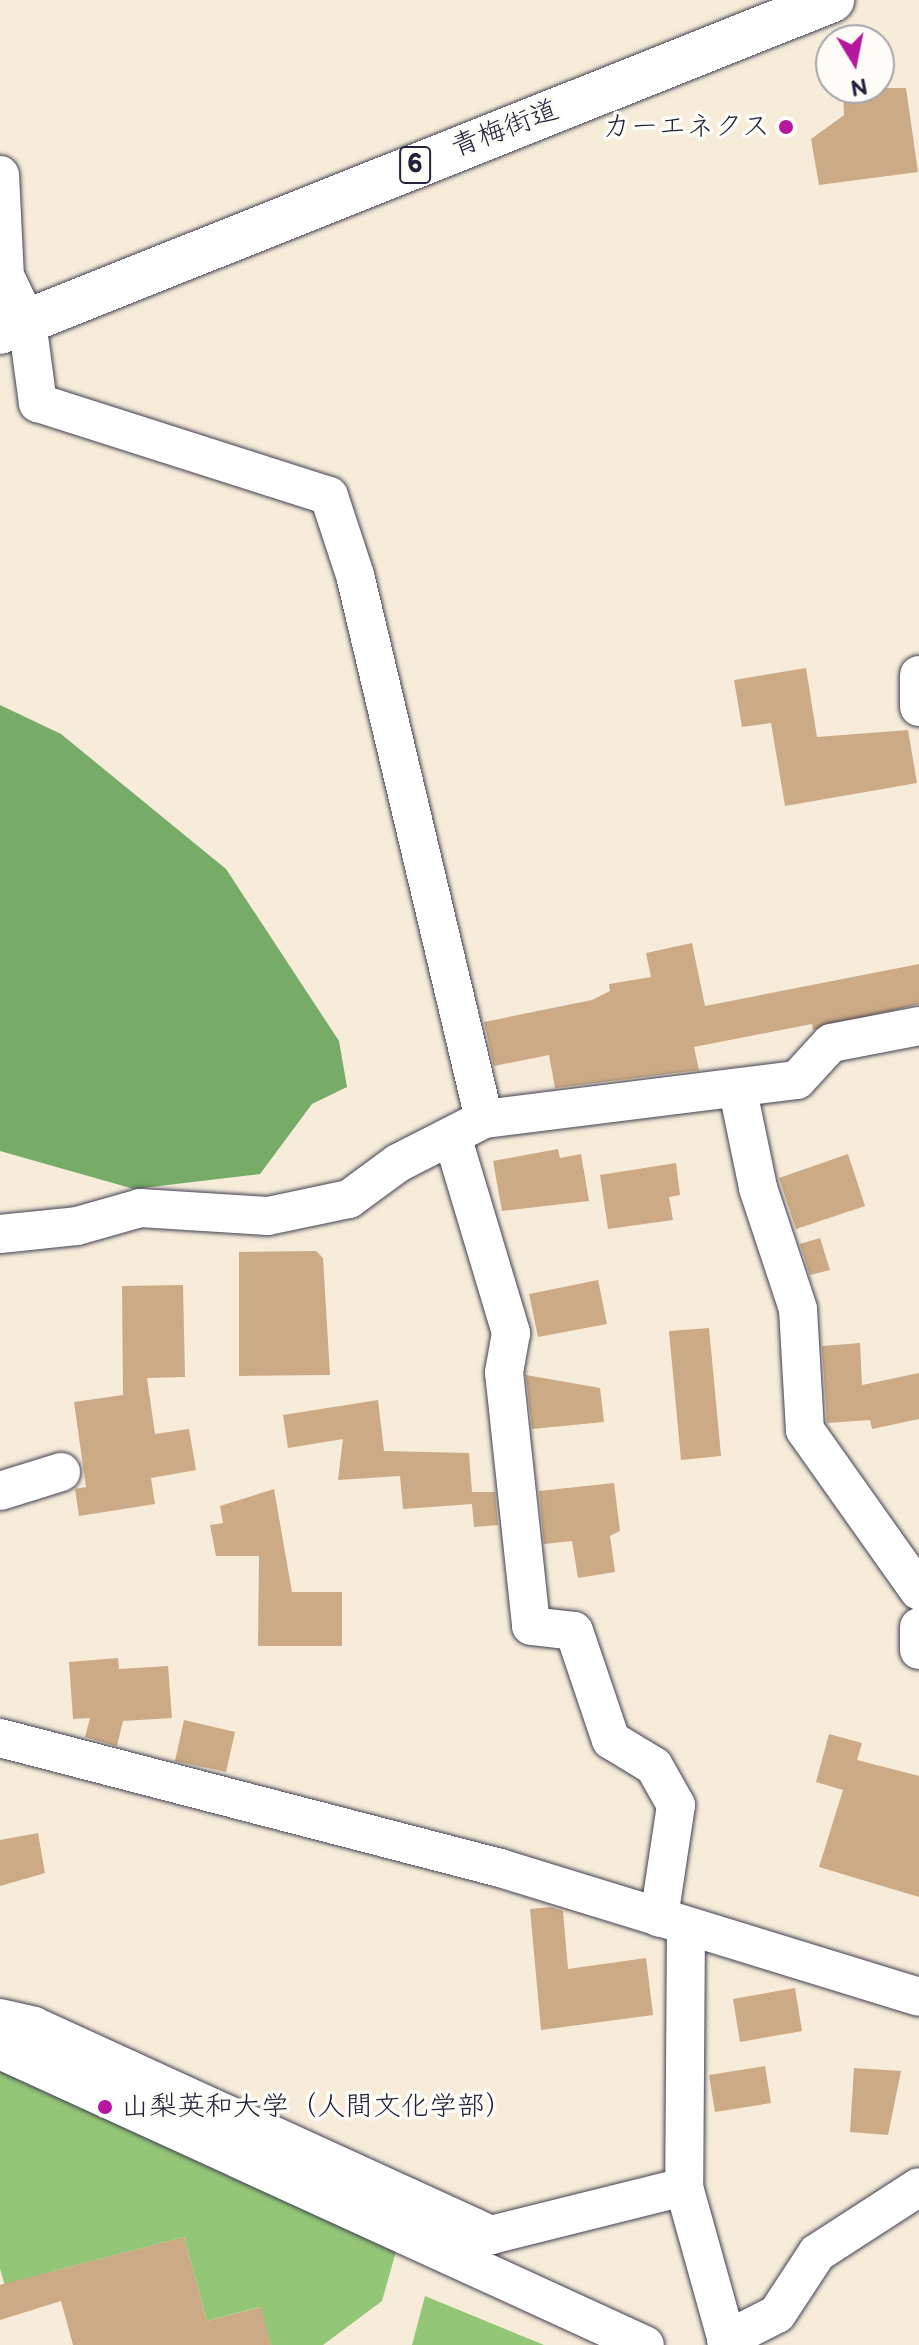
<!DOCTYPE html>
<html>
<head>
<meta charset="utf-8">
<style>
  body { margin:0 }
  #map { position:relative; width:919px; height:2345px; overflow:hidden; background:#f6ecd9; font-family:"Balsamiq Sans","Klee One",sans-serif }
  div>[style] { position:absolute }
  .green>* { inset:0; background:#93c677 }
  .forest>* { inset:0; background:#76ab68 }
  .building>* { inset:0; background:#ccaa85 }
  .roads { filter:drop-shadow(0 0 2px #424053) drop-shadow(0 0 2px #424053) }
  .minor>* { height:38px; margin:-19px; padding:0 19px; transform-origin:19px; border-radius:19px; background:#fff }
  .major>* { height:44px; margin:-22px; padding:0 22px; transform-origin:22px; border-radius:22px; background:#fff }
  .dots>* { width:22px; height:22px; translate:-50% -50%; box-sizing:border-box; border:4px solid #fdfcf7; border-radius:50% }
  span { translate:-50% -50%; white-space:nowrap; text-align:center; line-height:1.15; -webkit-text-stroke:7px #fdfcf7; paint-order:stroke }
  .shield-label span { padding:2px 6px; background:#fdfcf7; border:2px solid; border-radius:6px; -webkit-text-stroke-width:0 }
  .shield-label { font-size:26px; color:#22223b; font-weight:700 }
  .poi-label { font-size:28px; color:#22223b }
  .right { translate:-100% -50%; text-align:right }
  .left { translate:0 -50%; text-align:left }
  .street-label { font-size:28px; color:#22223b }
  .north { position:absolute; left:815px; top:24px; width:80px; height:80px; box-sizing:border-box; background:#fdfcf7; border:2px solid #a5a5ac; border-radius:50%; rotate:170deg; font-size:22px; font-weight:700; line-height:32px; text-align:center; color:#22223b }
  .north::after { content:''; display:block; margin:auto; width:28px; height:36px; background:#b5179e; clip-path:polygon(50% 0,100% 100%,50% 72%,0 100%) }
</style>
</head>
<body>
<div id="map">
  <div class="green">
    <i style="clip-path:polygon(0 2071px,400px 2237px,382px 2301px,323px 2345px,271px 2345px,260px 2307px,207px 2321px,184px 2237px,54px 2271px,9px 2299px,0 2269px)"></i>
    <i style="clip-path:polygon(425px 2296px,544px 2345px,412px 2345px)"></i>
  </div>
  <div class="forest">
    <i style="clip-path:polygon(0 705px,61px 734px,226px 869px,339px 1041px,347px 1087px,312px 1104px,260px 1174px,134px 1189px,0 1151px)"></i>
  </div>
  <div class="building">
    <i style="clip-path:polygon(843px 88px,906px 88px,918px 172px,819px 185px,811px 139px,844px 115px)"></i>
    <i style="clip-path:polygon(806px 668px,817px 737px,908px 730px,917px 783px,785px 806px,771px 723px,742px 727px,734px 680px)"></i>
    <i style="clip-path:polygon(692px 943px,705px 1006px,919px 964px,919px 1004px,813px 1030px,812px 1024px,694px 1047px,699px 1070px,555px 1088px,549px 1055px,494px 1066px,484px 1022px,592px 1000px,610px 991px,609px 984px,651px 977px,646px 953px)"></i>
    <i style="clip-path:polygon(558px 1149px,560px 1158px,581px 1154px,589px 1201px,502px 1211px,493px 1161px)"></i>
    <i style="clip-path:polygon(848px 1154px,865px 1206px,796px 1229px,779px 1178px)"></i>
    <i style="clip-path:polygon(676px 1163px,680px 1195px,669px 1197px,673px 1220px,608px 1229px,600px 1175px)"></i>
    <i style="clip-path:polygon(820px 1238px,830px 1270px,810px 1275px,800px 1244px)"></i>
    <i style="clip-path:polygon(316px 1251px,323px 1258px,330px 1375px,239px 1376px,239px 1252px)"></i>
    <i style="clip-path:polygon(598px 1280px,607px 1324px,538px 1337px,529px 1294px)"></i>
    <i style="clip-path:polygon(183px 1285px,185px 1377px,147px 1378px,155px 1434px,189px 1429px,196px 1470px,151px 1478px,155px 1504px,79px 1516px,75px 1489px,86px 1487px,74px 1402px,123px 1395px,122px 1286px)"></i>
    <i style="clip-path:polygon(709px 1328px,721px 1456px,681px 1460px,669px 1331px)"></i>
    <i style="clip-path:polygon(860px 1343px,862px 1385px,919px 1373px,919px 1419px,872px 1429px,870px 1420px,827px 1423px,822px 1346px)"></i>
    <i style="clip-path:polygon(526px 1375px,600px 1388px,604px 1422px,532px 1429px)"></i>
    <i style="clip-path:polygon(378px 1400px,384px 1451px,469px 1453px,472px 1492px,495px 1492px,498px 1525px,474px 1527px,472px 1504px,403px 1509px,400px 1476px,338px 1480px,343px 1439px,288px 1448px,283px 1415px)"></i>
    <i style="clip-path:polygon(614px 1483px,620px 1531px,610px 1536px,615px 1572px,578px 1578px,572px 1541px,544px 1544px,539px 1491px)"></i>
    <i style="clip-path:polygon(274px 1489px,292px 1592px,342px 1592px,342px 1646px,258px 1646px,259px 1556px,216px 1556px,210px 1525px,223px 1523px,220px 1506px)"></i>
    <i style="clip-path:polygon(118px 1658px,119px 1669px,168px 1666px,172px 1718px,123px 1721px,117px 1746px,85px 1737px,90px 1718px,73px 1719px,69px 1662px)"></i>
    <i style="clip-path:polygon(184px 1720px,235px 1732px,226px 1772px,175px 1761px)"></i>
    <i style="clip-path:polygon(829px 1734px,862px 1743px,857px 1760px,919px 1776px,919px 1897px,819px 1867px,843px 1790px,816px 1782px)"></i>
    <i style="clip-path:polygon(38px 1833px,45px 1873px,0 1886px,0 1840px)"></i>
    <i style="clip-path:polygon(551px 1907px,563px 1911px,568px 1969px,646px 1958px,653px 2015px,541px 2030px,530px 1909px)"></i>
    <i style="clip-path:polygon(795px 1988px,802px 2031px,740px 2042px,733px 1999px)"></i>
    <i style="clip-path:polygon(765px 2066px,771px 2103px,715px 2112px,709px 2075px)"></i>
    <i style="clip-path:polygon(854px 2068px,901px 2071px,888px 2135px,850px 2132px)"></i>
    <i style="clip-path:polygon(184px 2237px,207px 2321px,261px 2307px,271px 2345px,73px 2345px,61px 2301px,0 2320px,0 2285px)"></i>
  </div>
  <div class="roads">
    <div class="minor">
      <i style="left:0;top:175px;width:101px;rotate:87.2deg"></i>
      <i style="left:5px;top:276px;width:51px;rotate:64.4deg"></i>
      <i style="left:27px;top:322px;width:82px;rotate:82.3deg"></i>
      <i style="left:38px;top:403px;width:305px;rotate:17.7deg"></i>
      <i style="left:329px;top:496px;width:83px;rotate:71.8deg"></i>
      <i style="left:355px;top:575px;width:559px;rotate:76.66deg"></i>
      <i style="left:919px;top:675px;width:32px;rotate:90deg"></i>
      <i style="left:738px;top:1091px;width:99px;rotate:78.3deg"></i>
      <i style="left:758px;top:1188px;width:127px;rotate:71.7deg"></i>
      <i style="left:798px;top:1309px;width:121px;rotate:86.7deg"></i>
      <i style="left:805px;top:1430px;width:197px;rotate:54.7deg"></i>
      <i style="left:452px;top:1136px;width:206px;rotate:73.3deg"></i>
      <i style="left:511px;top:1333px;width:40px;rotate:100deg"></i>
      <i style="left:504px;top:1372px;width:255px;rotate:83.9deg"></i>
      <i style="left:531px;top:1626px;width:43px;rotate:6.6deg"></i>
      <i style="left:574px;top:1631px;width:115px;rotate:71.3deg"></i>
      <i style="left:611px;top:1740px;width:50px;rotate:31.2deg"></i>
      <i style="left:654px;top:1766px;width:45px;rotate:60.6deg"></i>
      <i style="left:676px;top:1805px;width:114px;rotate:98.6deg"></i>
      <i style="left:0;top:1234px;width:77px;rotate:-5.9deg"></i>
      <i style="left:77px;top:1226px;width:66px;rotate:-15.9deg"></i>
      <i style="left:140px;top:1208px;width:128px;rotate:3.6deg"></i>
      <i style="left:268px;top:1216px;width:83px;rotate:-11.9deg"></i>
      <i style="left:349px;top:1199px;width:61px;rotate:-36.3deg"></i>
      <i style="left:398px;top:1163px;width:97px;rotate:-27.1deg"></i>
      <i style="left:484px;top:1119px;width:315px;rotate:-7.1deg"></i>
      <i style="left:797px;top:1080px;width:50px;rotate:-47.4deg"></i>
      <i style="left:831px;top:1043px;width:90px;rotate:-10.9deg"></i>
      <i style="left:0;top:1491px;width:64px;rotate:-17.3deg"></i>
      <i style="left:919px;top:1627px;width:23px;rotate:90deg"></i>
      <i style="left:0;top:1738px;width:517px;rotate:14.57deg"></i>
      <i style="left:500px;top:1868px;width:438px;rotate:17.1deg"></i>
      <i style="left:686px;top:1926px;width:261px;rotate:90.4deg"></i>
      <i style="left:684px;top:2187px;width:164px;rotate:74.4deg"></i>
      <i style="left:0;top:2018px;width:35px;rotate:13deg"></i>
      <i style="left:34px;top:2026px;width:503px;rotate:24.58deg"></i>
      <i style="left:491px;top:2235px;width:199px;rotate:-14deg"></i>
      <i style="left:0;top:2050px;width:709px;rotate:24.58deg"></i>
      <i style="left:726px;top:2340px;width:57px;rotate:-27deg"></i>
      <i style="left:777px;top:2314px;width:73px;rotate:-56.7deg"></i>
      <i style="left:817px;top:2253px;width:121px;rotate:-32.9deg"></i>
    </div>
    <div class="major">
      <i style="left:0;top:332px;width:896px;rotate:-21.75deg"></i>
    </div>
  </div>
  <div class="dots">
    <i style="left:786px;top:127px;background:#b5179e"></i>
    <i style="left:105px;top:2107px;background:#b5179e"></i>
  </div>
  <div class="shield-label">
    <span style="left:415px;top:165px">6</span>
  </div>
  <div class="poi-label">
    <span class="right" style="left:770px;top:127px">カーエネクス</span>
    <span class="left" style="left:121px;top:2107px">山梨英和大学（人間文化学部）</span>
  </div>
  <div class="street-label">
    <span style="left:505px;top:129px;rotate:-21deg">青梅街道</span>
  </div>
  <div class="north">N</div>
</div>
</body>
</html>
